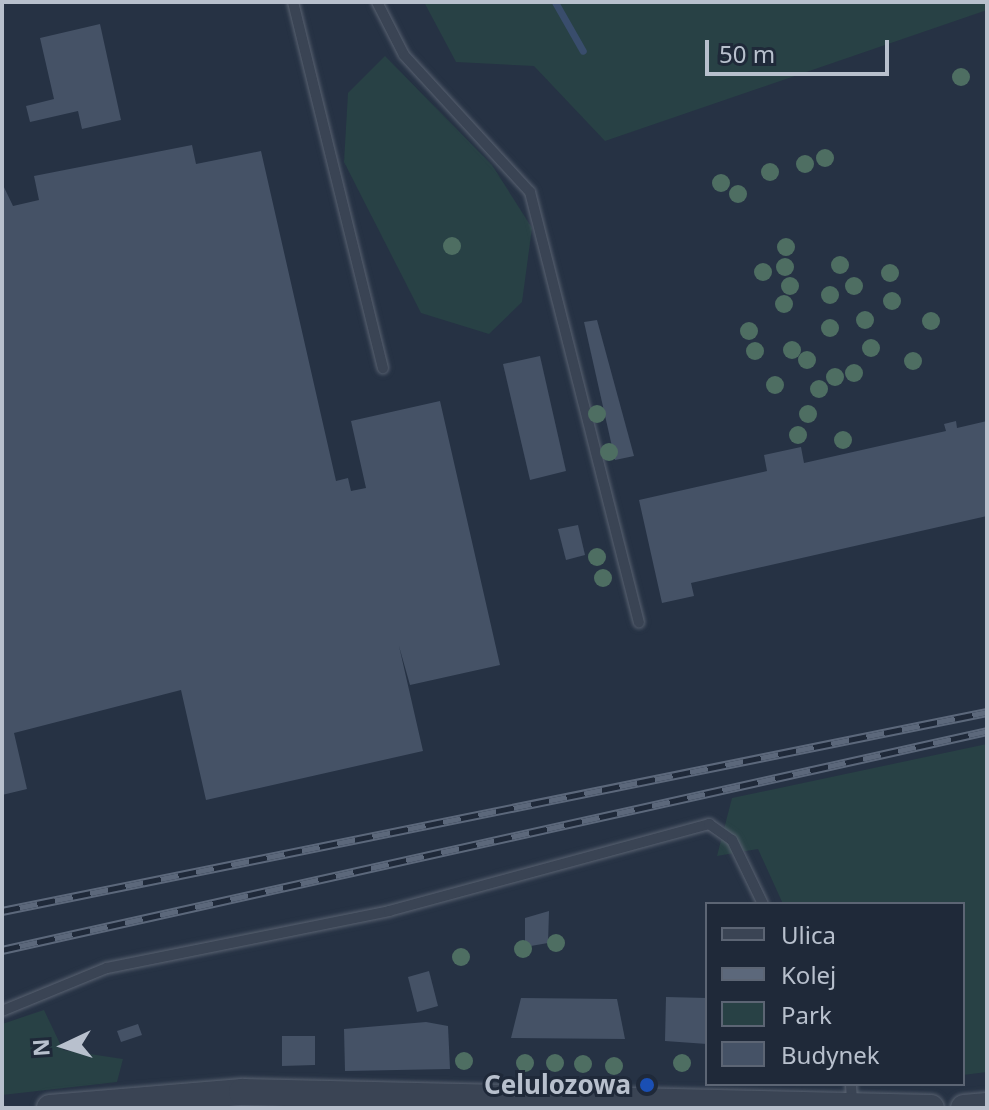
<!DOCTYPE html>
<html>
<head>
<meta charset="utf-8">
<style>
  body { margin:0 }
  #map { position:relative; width:989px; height:1110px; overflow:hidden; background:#263244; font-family:"Noto Sans",sans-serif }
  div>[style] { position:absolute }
  .green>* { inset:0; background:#284145 }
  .stream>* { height:7px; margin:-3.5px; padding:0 3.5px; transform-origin:3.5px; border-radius:3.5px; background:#394d6c }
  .building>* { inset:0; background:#455266 }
  .roads { filter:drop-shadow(0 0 2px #596271) drop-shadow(0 0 2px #596271) }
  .service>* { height:10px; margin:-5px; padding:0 5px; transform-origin:5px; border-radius:5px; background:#3a4454 }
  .tertiary>* { height:26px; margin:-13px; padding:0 13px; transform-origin:13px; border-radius:13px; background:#3a4454 }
  .rail>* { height:9px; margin-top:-4.5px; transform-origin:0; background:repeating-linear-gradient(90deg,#1f2939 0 18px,#5c687b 0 36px); box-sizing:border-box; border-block:2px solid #5c687b }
  .trees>* { width:18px; height:18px; margin:-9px; border-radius:50%; background:#4e6e62 }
  .dots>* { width:22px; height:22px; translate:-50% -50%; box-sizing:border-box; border:4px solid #1f2939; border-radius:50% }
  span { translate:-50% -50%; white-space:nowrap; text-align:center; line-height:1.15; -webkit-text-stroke:6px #1f2939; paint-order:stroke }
  .poi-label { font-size:26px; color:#b8c0cd; font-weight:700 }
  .right { translate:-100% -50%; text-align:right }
  .frame { position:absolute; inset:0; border:4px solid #b8c0cd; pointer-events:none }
  .legend { position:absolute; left:705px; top:902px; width:260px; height:184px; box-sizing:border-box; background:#1f2939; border:2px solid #5c6574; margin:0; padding:10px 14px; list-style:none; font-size:24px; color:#b8c0cd }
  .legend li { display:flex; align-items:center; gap:16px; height:40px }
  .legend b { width:40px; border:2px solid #5c6574 }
  .north { position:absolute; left:24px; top:1006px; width:80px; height:80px; -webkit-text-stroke:6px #1f2939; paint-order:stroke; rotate:266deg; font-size:22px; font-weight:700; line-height:32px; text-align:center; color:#b8c0cd }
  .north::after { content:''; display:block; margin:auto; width:28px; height:36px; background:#b8c0cd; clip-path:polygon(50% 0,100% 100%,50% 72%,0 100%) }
  .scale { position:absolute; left:705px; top:40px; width:184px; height:36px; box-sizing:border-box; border:4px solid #b8c0cd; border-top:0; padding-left:10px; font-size:24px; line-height:28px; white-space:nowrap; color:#b8c0cd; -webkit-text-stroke:6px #1f2939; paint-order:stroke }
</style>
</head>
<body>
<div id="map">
  <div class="green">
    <i style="clip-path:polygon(424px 2px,987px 2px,987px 10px,605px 141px,534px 66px,456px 62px)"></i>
    <i style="clip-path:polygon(385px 56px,492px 165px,532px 228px,522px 302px,489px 334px,421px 313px,344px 162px,348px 93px)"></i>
    <i style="clip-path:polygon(987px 744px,987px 1072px,963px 1075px,963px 904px,783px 904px,758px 849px,717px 856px,732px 798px)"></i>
    <i style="clip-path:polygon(44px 1010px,63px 1050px,123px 1059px,117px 1082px,2px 1095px,2px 1024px)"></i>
  </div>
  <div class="stream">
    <i style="left:555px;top:2px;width:56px;rotate:60.3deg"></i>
  </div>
  <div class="building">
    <i style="clip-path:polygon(100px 24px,121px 120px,82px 129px,78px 111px,30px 122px,26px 106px,54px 99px,40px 38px)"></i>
    <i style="clip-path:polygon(192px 145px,196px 164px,261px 151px,336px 481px,348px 478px,351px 491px,366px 488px,351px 421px,440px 401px,500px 665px,410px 685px,399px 646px,423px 751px,206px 800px,181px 690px,14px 733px,27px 789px,2px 795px,2px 183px,13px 206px,39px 200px,34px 176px)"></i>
    <i style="clip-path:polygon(597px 320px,634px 456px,615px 460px,584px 322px)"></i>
    <i style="clip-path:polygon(540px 356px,566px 471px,530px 480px,503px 364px)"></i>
    <i style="clip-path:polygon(956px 421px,957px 428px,987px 421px,987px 516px,691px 583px,694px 596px,662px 603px,639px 500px,767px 471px,764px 455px,801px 447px,804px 463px,946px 431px,944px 424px)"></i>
    <i style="clip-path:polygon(578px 525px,585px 555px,566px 560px,558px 529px)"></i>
    <i style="clip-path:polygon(549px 911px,548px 943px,525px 947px,525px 918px)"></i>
    <i style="clip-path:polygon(429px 971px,438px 1006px,417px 1012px,408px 977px)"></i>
    <i style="clip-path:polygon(666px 997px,707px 998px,707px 1044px,665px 1041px)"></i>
    <i style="clip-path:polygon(521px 998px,617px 999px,625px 1039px,511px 1038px)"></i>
    <i style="clip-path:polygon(426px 1022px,448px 1026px,450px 1069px,345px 1071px,344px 1029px)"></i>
    <i style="clip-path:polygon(138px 1024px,142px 1035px,121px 1042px,117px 1031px)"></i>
    <i style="clip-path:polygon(282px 1036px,315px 1036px,315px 1065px,282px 1066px)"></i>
  </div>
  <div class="roads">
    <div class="service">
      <i style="left:293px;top:2px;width:377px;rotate:76.2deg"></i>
      <i style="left:377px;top:2px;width:59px;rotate:63deg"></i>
      <i style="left:404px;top:55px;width:186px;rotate:47.4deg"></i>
      <i style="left:530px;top:192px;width:444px;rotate:75.8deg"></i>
      <i style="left:2px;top:1011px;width:113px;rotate:-22.3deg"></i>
      <i style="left:107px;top:968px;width:288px;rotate:-11.4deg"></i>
      <i style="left:389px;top:911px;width:332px;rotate:-15.2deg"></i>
      <i style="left:709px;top:824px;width:28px;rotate:35deg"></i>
      <i style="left:732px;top:840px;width:71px;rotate:64.2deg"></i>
      <i style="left:851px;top:1084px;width:21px;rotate:87deg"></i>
    </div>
    <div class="tertiary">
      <i style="left:50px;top:1108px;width:193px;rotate:-4.8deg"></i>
      <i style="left:242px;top:1092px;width:689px;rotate:1.33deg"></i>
      <i style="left:964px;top:1108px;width:23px;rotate:-5deg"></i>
    </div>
  </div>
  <div class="rail">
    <i style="left:2px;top:911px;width:1005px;rotate:-11.42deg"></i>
    <i style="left:2px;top:950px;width:1009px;rotate:-12.53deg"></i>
  </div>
  <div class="trees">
    <i style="left:961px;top:77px"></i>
    <i style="left:825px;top:158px"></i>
    <i style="left:805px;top:164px"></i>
    <i style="left:770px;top:172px"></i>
    <i style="left:721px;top:183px"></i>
    <i style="left:738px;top:194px"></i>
    <i style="left:452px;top:246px"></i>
    <i style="left:786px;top:247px"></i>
    <i style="left:840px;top:265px"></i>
    <i style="left:785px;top:267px"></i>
    <i style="left:763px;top:272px"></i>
    <i style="left:890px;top:273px"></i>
    <i style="left:790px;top:286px"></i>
    <i style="left:854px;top:286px"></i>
    <i style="left:830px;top:295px"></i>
    <i style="left:892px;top:301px"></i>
    <i style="left:784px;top:304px"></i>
    <i style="left:865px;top:320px"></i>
    <i style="left:931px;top:321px"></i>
    <i style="left:830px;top:328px"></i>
    <i style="left:749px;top:331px"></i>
    <i style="left:871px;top:348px"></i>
    <i style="left:792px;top:350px"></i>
    <i style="left:755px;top:351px"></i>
    <i style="left:807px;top:360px"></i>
    <i style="left:913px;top:361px"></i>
    <i style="left:854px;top:373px"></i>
    <i style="left:835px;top:377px"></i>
    <i style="left:775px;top:385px"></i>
    <i style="left:819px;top:389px"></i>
    <i style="left:597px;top:414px"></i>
    <i style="left:808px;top:414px"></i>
    <i style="left:798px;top:435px"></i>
    <i style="left:843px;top:440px"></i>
    <i style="left:609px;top:452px"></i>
    <i style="left:597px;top:557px"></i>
    <i style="left:603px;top:578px"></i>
    <i style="left:556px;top:943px"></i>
    <i style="left:523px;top:949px"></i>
    <i style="left:461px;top:957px"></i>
    <i style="left:464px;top:1061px"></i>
    <i style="left:525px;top:1063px"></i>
    <i style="left:555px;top:1063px"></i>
    <i style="left:682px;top:1063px"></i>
    <i style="left:583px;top:1064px"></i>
    <i style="left:614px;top:1066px"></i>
  </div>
  <div class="dots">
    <i style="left:647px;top:1085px;background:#1a4fb4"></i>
  </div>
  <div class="poi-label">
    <span class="right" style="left:631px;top:1085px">Celulozowa</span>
  </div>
  <div class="frame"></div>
  <ul class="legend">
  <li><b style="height:10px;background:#3a4454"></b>Ulica</li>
  <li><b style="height:10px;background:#5c687b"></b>Kolej</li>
  <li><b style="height:22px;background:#284145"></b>Park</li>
  <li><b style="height:22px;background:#455266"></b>Budynek</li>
  </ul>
  <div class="north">N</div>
  <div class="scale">50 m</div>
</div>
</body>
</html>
